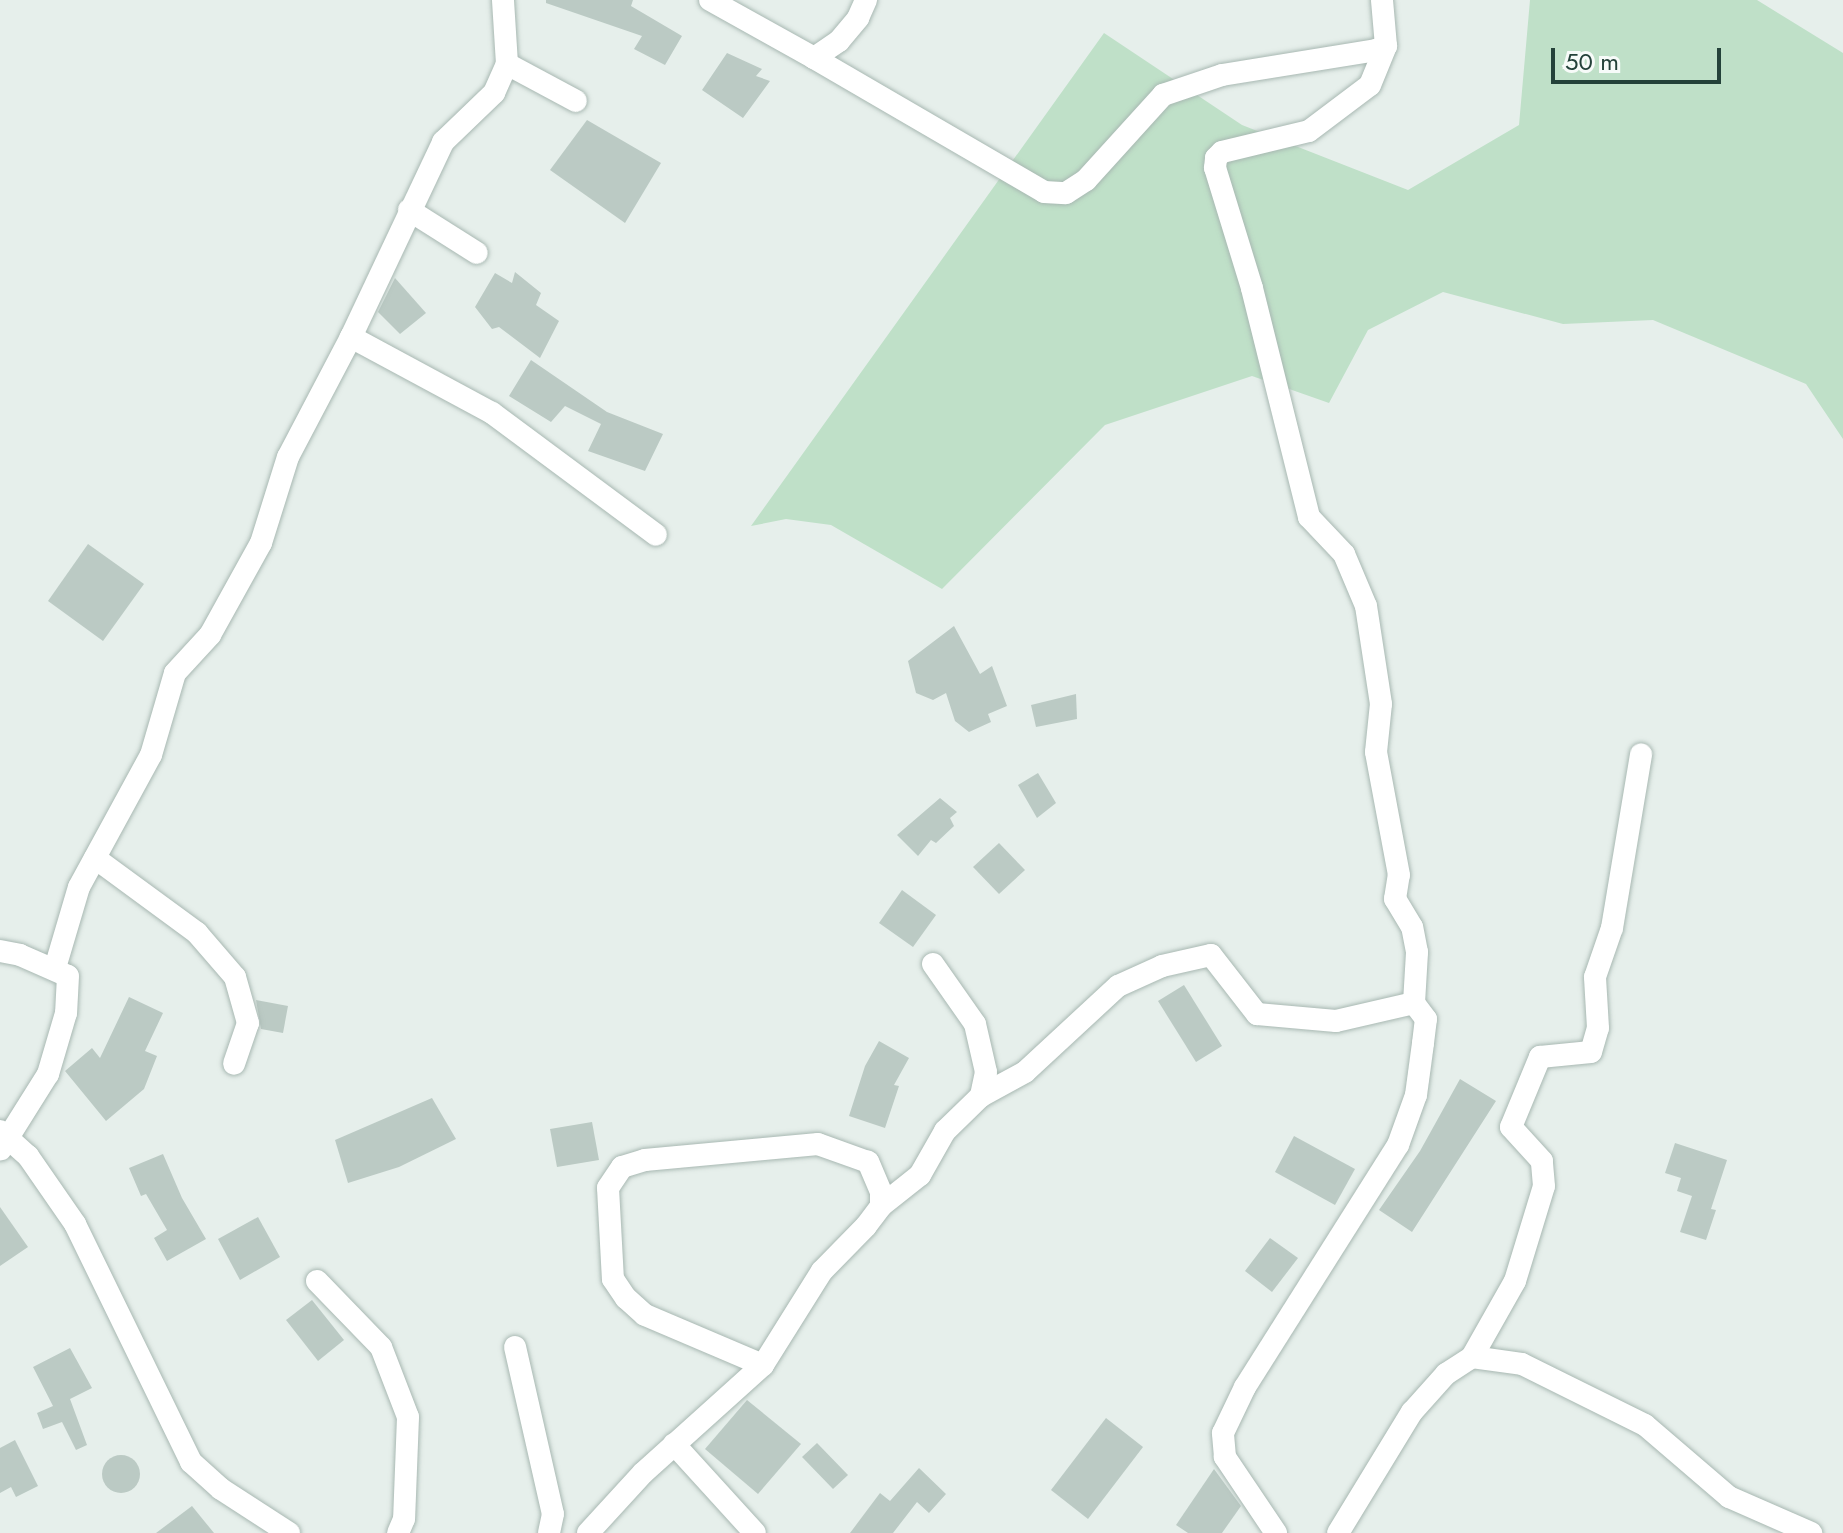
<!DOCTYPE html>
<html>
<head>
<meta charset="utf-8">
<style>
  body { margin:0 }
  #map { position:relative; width:1843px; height:1533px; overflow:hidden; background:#e6efeb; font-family:Jost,sans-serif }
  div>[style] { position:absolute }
  .green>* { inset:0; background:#bfe0c8 }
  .building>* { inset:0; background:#bbcac4 }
  .round { border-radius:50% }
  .roads { filter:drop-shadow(0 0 2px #a8b8b2) drop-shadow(0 0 2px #a8b8b2) }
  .minor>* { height:22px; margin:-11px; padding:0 11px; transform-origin:11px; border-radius:11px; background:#fff }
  span { translate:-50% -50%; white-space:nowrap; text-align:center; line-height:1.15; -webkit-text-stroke:8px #f7fbf9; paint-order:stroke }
  .scale { position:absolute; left:1551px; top:48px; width:170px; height:36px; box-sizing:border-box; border:4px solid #24423a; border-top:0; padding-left:10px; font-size:24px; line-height:28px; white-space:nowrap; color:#24423a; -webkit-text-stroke:6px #f7fbf9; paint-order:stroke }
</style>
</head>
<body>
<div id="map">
  <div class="green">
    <i style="clip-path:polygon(1530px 0,1757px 0,1843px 53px,1843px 439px,1806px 384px,1653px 320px,1563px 324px,1443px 292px,1368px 330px,1329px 403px,1252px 376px,1105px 425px,942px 589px,831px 525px,786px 519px,751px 526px,1104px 33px,1242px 125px,1408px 190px,1519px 125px)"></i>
  </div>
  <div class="building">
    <i style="clip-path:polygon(546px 0,633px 0,631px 6px,682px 36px,665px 65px,634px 49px,642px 36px,546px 3px)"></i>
    <i style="clip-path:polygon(727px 53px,762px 69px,756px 76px,770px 81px,743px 118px,702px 90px)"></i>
    <i style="clip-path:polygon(587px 120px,661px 163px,625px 223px,550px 170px)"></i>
    <i style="clip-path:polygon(515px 272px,541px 293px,536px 305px,559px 321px,540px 358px,499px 327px,492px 329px,475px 307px,495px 273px,512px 283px)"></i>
    <i style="clip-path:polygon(395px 278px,426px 313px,400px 334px,378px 312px)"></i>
    <i style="clip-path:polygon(531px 360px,607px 412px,663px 434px,645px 471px,588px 451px,601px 424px,565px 406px,551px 422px,509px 396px)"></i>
    <i style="clip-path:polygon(88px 544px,144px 584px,103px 641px,48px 601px)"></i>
    <i style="clip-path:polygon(954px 626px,980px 674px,992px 666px,1007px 706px,988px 714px,991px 722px,969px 732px,955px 721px,946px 693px,933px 700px,916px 693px,908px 661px)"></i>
    <i style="clip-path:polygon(1076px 694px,1077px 719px,1036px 727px,1031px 705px)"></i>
    <i style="clip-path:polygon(1038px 773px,1056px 803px,1037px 818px,1018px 785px)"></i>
    <i style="clip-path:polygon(940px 798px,957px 812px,950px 818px,954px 826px,936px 843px,931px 840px,918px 856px,897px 835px)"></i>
    <i style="clip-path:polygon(999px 843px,1025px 870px,999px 894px,973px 867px)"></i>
    <i style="clip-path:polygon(902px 890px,936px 915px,913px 947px,879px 923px)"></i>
    <i style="clip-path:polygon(1184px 985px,1222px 1046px,1196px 1062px,1158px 1001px)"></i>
    <i style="clip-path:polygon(129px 997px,163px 1013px,145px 1051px,157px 1056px,144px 1089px,106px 1121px,65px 1071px,92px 1048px,100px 1058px)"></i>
    <i style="clip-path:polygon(256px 1000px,288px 1006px,283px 1033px,261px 1029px)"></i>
    <i style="clip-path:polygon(879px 1041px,909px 1058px,894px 1085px,899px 1086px,885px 1128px,849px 1116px,865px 1066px)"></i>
    <i style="clip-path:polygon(1460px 1079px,1496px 1101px,1412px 1232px,1379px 1210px,1420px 1151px)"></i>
    <i style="clip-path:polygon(432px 1098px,456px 1139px,399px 1167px,348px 1183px,335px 1140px)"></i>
    <i style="clip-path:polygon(592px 1122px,599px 1160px,557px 1167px,550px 1129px)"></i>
    <i style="clip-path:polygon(1294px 1136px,1355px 1169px,1335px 1205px,1275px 1172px)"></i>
    <i style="clip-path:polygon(1675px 1143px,1727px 1160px,1711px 1209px,1716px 1210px,1706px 1240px,1680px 1232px,1692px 1196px,1677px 1191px,1681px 1178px,1665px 1173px)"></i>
    <i style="clip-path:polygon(163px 1154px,182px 1198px,206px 1239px,167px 1261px,154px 1238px,167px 1230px,146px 1194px,141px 1196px,129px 1168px)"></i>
    <i style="clip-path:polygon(0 1207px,28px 1247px,0 1266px)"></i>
    <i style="clip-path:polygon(258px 1217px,280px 1257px,240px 1280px,218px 1239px)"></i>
    <i style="clip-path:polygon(1270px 1238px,1298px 1258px,1272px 1292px,1245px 1271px)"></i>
    <i style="clip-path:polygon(312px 1300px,344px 1340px,318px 1361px,286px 1320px)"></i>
    <i style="clip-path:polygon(70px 1348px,92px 1388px,70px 1399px,87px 1445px,76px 1450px,62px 1422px,43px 1429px,37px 1413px,53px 1406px,33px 1367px)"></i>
    <i style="clip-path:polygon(747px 1400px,801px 1444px,758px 1494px,705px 1449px)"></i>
    <i style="clip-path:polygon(1106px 1418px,1143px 1447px,1088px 1519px,1051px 1490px)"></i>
    <i style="clip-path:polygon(15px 1440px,38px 1486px,16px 1497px,11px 1487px,0 1493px,0 1448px)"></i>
    <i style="clip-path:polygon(817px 1443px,848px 1475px,833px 1489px,802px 1457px)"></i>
    <i class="round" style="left:102px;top:1455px;width:38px;height:38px"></i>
    <i style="clip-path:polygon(919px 1468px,946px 1494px,929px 1513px,917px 1502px,893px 1533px,850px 1533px,880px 1493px,890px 1501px)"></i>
    <i style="clip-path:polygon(1214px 1469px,1241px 1506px,1222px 1533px,1188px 1533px,1176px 1525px)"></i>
    <i style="clip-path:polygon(192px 1506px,214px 1533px,156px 1533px)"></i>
  </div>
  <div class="roads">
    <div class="minor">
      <i style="left:710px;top:0;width:119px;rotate:29.1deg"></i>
      <i style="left:814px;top:58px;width:30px;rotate:-34deg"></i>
      <i style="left:839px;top:41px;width:30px;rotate:-50deg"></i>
      <i style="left:858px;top:18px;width:20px;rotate:-66deg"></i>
      <i style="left:814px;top:58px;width:266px;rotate:30.2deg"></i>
      <i style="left:1044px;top:192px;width:22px;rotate:3deg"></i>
      <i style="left:1066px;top:193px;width:24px;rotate:-33deg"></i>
      <i style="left:1086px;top:180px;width:115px;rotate:-47.8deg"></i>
      <i style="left:1163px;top:95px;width:62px;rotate:-18.7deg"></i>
      <i style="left:1222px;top:75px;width:156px;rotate:-9.2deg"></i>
      <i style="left:1376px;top:50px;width:11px;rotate:-22deg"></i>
      <i style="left:507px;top:64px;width:78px;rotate:28.2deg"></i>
      <i style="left:409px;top:210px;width:80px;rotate:32.3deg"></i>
      <i style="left:351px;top:337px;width:160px;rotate:28.3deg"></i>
      <i style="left:492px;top:413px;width:204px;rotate:36.6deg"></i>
      <i style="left:95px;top:858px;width:127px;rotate:36.3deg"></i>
      <i style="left:197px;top:933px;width:58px;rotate:49.2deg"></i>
      <i style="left:235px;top:977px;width:48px;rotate:74.2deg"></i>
      <i style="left:248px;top:1023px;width:43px;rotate:108.9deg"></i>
      <i style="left:0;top:951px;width:20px;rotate:11deg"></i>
      <i style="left:20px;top:955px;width:52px;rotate:23.6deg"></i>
      <i style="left:68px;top:976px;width:37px;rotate:93deg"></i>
      <i style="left:66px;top:1013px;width:64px;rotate:106.4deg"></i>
      <i style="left:48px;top:1074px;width:89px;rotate:122.1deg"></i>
      <i style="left:933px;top:964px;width:73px;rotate:55deg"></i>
      <i style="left:975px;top:1024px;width:49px;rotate:77.1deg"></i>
      <i style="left:986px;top:1072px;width:25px;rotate:102deg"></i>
      <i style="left:55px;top:968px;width:84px;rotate:-73.5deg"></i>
      <i style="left:79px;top:887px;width:150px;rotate:-61.4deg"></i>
      <i style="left:151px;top:755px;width:85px;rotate:-73.7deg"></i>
      <i style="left:175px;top:673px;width:52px;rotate:-47.4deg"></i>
      <i style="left:210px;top:635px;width:105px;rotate:-61deg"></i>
      <i style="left:261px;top:543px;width:90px;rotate:-72.6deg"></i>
      <i style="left:288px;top:457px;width:136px;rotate:-62.3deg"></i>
      <i style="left:351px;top:337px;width:216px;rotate:-64.7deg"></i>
      <i style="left:443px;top:142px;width:71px;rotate:-43.9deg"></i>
      <i style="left:494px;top:93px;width:32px;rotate:-66deg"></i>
      <i style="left:507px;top:64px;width:64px;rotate:-93.6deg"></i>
      <i style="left:0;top:1131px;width:38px;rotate:42deg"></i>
      <i style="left:28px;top:1156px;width:83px;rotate:55.3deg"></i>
      <i style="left:75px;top:1224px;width:265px;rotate:64deg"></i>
      <i style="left:191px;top:1462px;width:40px;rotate:42deg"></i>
      <i style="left:221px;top:1489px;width:81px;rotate:32.9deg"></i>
      <i style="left:881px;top:1206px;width:50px;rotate:-38.5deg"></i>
      <i style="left:920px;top:1175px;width:51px;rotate:-60.4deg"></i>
      <i style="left:945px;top:1131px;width:50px;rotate:-44.2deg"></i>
      <i style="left:981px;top:1096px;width:50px;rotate:-28.6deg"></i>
      <i style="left:1025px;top:1072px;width:127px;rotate:-42.8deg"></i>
      <i style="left:1118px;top:986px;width:48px;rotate:-24.4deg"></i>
      <i style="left:1162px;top:966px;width:50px;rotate:-12.7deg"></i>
      <i style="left:1211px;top:955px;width:75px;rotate:52.1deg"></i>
      <i style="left:1257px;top:1014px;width:79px;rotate:5.1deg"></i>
      <i style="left:1336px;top:1021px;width:80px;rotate:-13deg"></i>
      <i style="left:1414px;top:1003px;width:51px;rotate:-86.6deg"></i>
      <i style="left:1417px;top:952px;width:25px;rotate:-101deg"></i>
      <i style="left:1412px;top:927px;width:33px;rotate:-121deg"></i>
      <i style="left:1395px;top:899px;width:24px;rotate:-81deg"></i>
      <i style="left:1399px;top:875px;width:125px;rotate:-100.6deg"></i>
      <i style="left:1376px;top:752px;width:48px;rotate:-84.1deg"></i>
      <i style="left:1381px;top:704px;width:99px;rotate:-98.7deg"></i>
      <i style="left:1366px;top:606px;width:56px;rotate:-112.9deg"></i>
      <i style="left:1344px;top:554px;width:51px;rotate:-133.4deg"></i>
      <i style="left:1309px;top:517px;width:236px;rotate:-104deg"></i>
      <i style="left:1252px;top:288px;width:126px;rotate:-107.1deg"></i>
      <i style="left:1215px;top:168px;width:10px;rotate:-84deg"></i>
      <i style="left:1216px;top:158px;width:8px;rotate:-45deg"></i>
      <i style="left:1222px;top:152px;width:89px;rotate:-13.6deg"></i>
      <i style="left:1309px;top:131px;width:76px;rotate:-37deg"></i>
      <i style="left:1370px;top:85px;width:42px;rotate:-67.7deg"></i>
      <i style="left:1386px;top:46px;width:46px;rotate:-95deg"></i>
      <i style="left:317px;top:1281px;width:92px;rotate:45.9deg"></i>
      <i style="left:381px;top:1347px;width:75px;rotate:68.9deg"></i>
      <i style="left:408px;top:1417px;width:102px;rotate:92.2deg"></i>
      <i style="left:404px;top:1519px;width:15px;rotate:113deg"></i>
      <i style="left:515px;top:1347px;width:171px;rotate:77.2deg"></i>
      <i style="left:553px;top:1514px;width:19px;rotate:102deg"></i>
      <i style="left:1472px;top:1357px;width:50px;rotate:8deg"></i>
      <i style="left:1522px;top:1364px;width:137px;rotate:26.4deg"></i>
      <i style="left:1645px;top:1425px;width:111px;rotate:40.6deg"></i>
      <i style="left:1729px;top:1497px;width:90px;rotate:23.7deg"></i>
      <i style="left:674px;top:1444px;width:120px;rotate:47.7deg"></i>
      <i style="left:588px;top:1533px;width:81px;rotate:-47.5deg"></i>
      <i style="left:643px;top:1473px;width:161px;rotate:-42deg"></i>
      <i style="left:763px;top:1365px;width:111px;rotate:-57.9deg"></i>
      <i style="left:822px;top:1271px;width:63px;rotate:-45.6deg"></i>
      <i style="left:866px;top:1226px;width:25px;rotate:-53deg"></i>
      <i style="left:881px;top:1206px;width:14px;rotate:-90deg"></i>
      <i style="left:881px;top:1192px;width:33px;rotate:-113deg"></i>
      <i style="left:868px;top:1162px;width:53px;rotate:-160.2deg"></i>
      <i style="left:818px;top:1144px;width:174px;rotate:174.7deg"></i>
      <i style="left:645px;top:1160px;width:24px;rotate:163deg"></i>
      <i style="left:622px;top:1167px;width:25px;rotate:124deg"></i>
      <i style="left:608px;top:1188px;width:91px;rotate:86.9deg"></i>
      <i style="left:613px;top:1279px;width:23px;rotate:56deg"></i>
      <i style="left:626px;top:1298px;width:25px;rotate:42deg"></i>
      <i style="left:645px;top:1315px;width:128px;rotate:23deg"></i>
      <i style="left:1276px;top:1533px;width:92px;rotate:-123.9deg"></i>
      <i style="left:1225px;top:1457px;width:24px;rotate:-95deg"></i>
      <i style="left:1223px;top:1433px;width:51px;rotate:-64.4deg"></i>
      <i style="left:1245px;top:1387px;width:286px;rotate:-57.7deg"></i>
      <i style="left:1398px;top:1145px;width:53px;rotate:-70.2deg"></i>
      <i style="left:1416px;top:1095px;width:52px;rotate:-82.3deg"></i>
      <i style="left:1423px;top:1043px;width:24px;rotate:-83deg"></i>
      <i style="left:1426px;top:1019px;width:20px;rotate:-127deg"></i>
      <i style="left:1338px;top:1533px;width:142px;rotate:-58.6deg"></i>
      <i style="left:1412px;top:1412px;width:51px;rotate:-48.2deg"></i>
      <i style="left:1446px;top:1374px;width:31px;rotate:-33deg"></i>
      <i style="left:1472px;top:1357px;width:87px;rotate:-60.5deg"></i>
      <i style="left:1515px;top:1281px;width:99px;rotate:-73deg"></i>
      <i style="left:1544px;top:1186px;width:25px;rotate:-95deg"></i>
      <i style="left:1542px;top:1161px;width:46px;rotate:-132.4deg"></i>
      <i style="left:1511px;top:1127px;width:76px;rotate:-67.5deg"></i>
      <i style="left:1540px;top:1057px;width:51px;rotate:-5.6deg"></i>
      <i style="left:1591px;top:1052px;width:25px;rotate:-74deg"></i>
      <i style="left:1598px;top:1028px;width:51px;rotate:-93.4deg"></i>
      <i style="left:1595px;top:977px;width:52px;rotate:-70.9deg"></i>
      <i style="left:1612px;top:928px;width:176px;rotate:-80.5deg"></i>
    </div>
  </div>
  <div class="scale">50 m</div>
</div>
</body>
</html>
